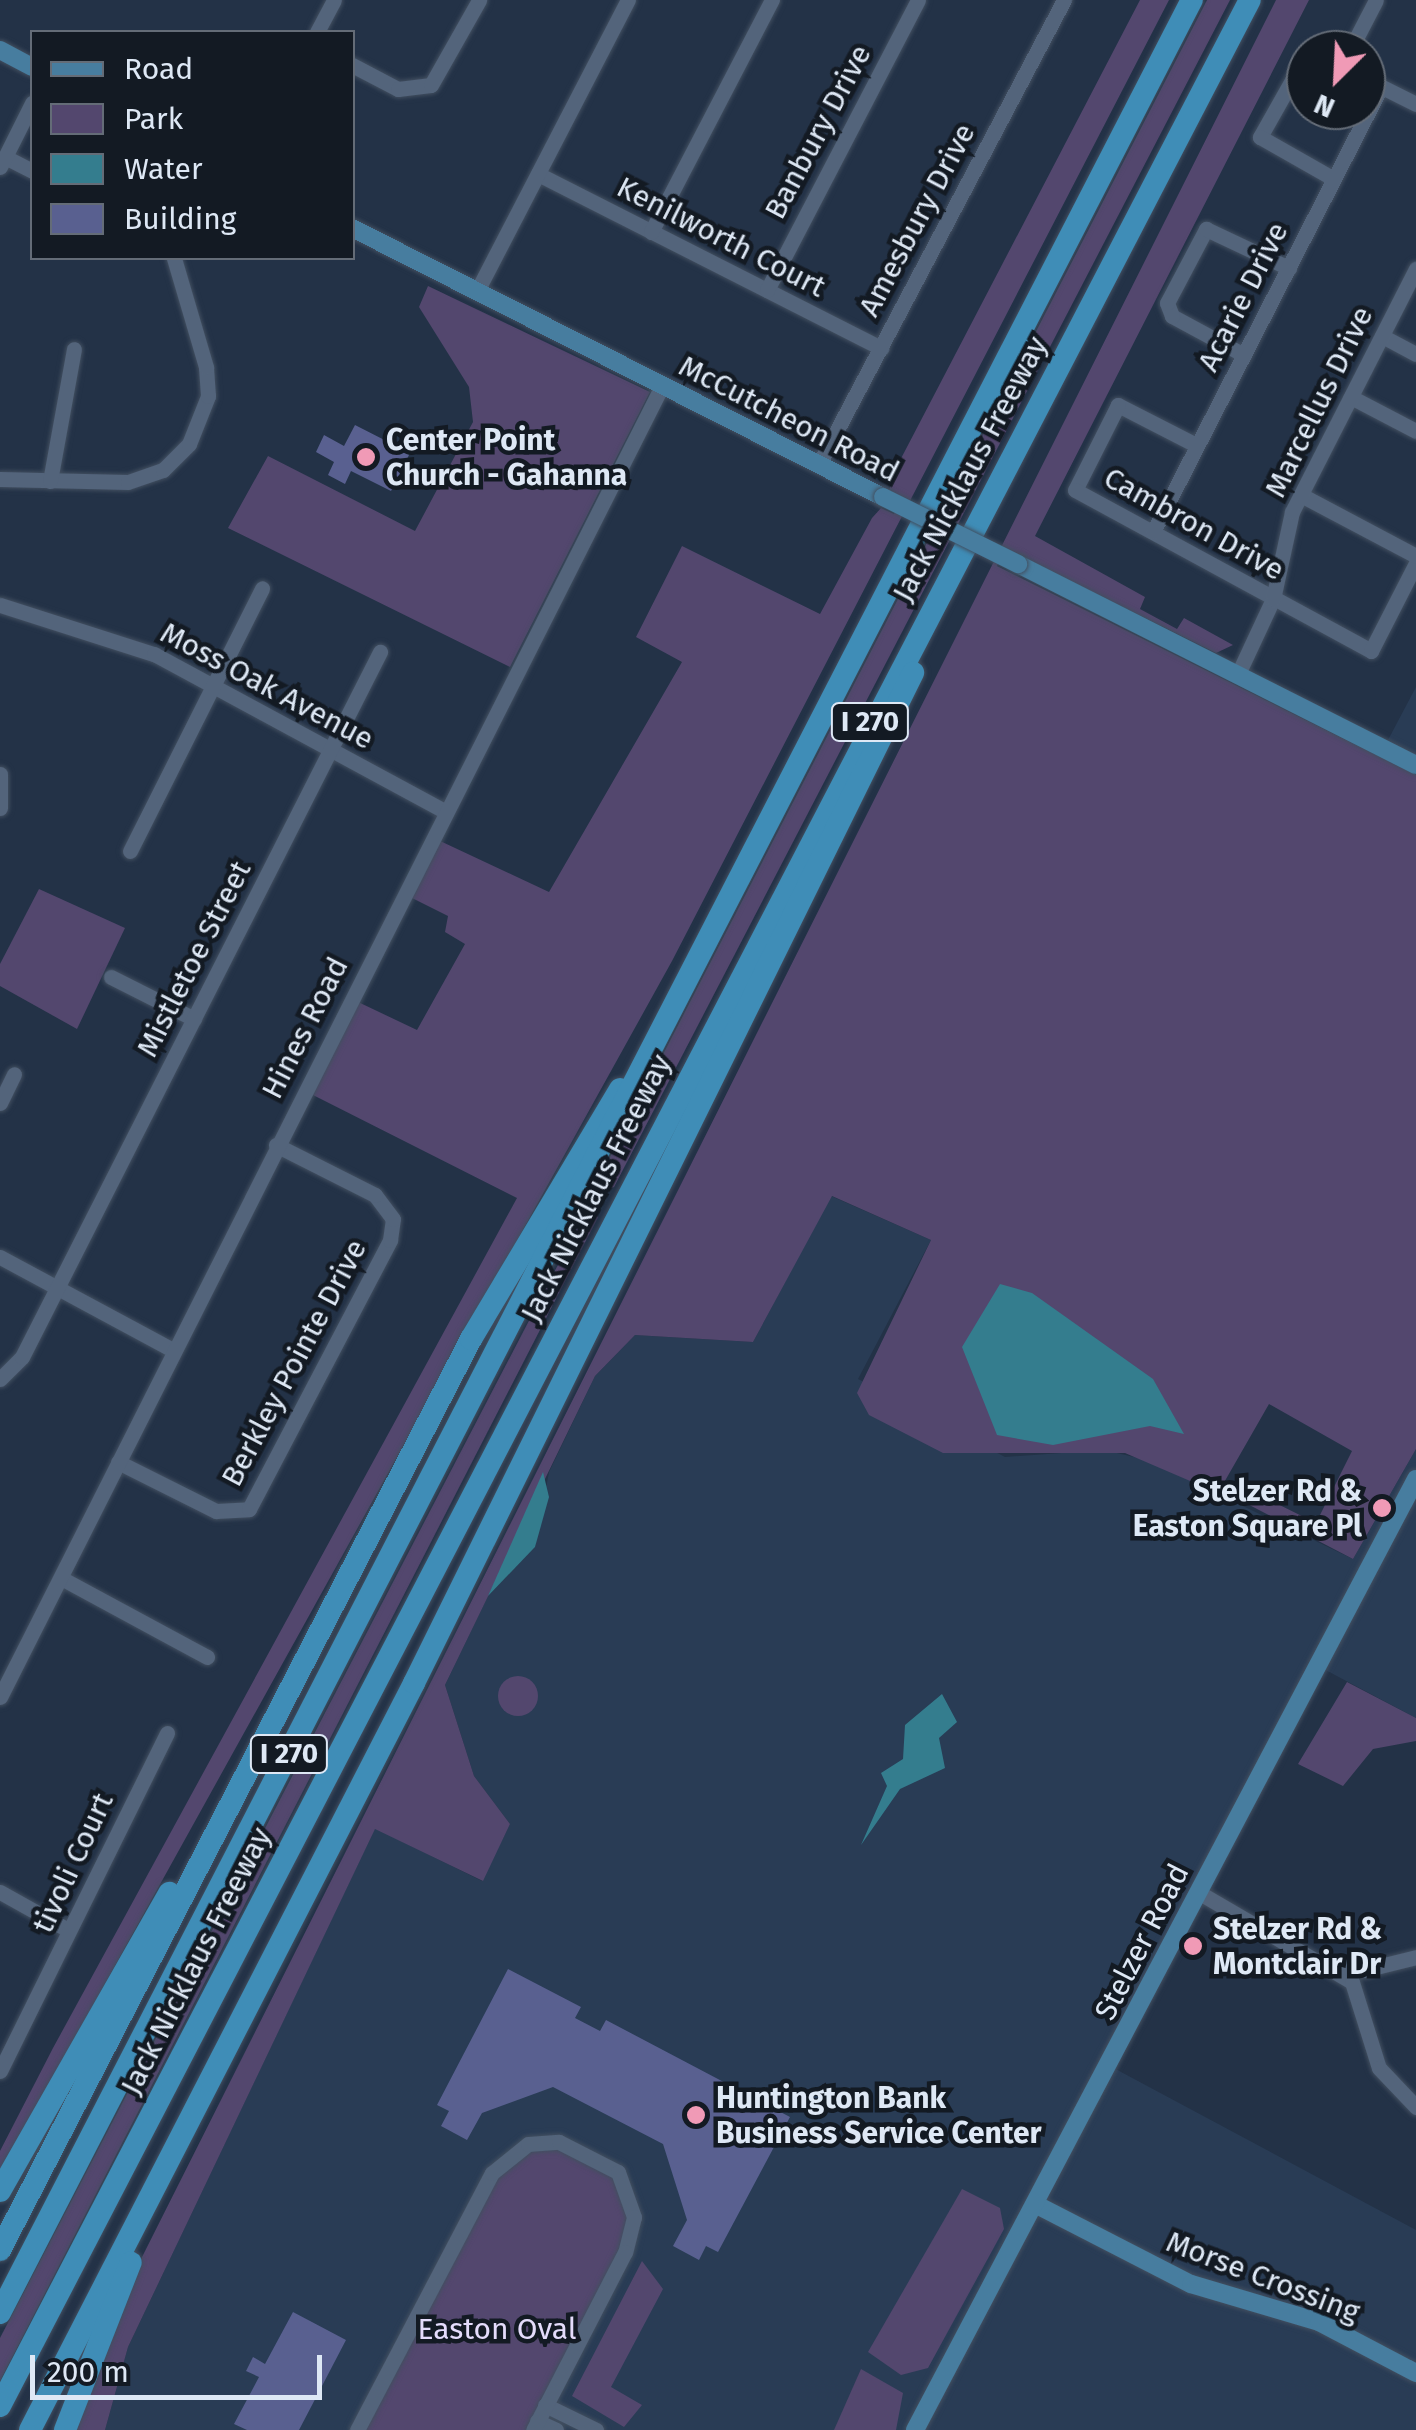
<!DOCTYPE html>
<html>
<head>
<meta charset="utf-8">
<style>
  body { margin:0 }
  #map { position:relative; width:1416px; height:2430px; overflow:hidden; background:#233247; font-family:"Fira Sans",sans-serif }
  div>[style] { position:absolute }
  .built>* { inset:0; background:#293c55 }
  .green>* { inset:0; background:#53476e }
  .round { border-radius:50% }
  .water>* { inset:0; background:#347d8e }
  .building>* { inset:0; background:#596090 }
  .roads { filter:drop-shadow(0 0 2px #424f60) drop-shadow(0 0 2px #424f60) }
  .minor>* { height:15px; margin:-7.5px; padding:0 7.5px; transform-origin:7.5px; border-radius:7.5px; background:#53647b }
  .major>* { height:18px; margin:-9px; padding:0 9px; transform-origin:9px; border-radius:9px; background:#477d9f }
  .highway>* { height:22px; margin:-11px; padding:0 11px; transform-origin:11px; border-radius:11px; background:#3f8db7 }
  .bridges { filter:drop-shadow(0 0 2px #424f60) drop-shadow(0 0 2px #424f60) }
  .major-bridge>* { height:18px; margin:-9px; padding:0 9px; transform-origin:9px; border-radius:9px; background:#477d9f }
  .dots>* { width:28px; height:28px; translate:-50% -50%; box-sizing:border-box; border:5px solid #131a23; border-radius:50% }
  span { translate:-50% -50%; white-space:nowrap; text-align:center; line-height:1.15; -webkit-text-stroke:9px #131a23; paint-order:stroke }
  .shield-label span { padding:2px 8px; background:#131a23; border:2px solid; border-radius:8px; -webkit-text-stroke-width:0 }
  .shield-label { font-size:28px; color:#dee8f5; font-weight:700 }
  .street-label { font-size:30px; color:#dee8f5 }
  .poi-label { font-size:30px; color:#dee8f5; font-weight:700 }
  .left { translate:0 -50%; text-align:left }
  .right { translate:-100% -50%; text-align:right }
  .park-label { font-size:30px; color:#e4dcfb }
  .legend { position:absolute; left:30px; top:30px; width:325px; height:230px; box-sizing:border-box; background:#131a23; border:2px solid #646c77; margin:0; padding:12px 18px; list-style:none; font-size:30px; color:#dee8f5 }
  .legend li { display:flex; align-items:center; gap:20px; height:50px }
  .legend b { width:50px; border:2px solid #646c77 }
  .north { position:absolute; left:1286px; top:30px; width:100px; height:100px; box-sizing:border-box; background:#131a23; border:2px solid #646c77; border-radius:50%; rotate:204deg; font-size:28px; font-weight:700; line-height:40px; text-align:center; color:#dee8f5 }
  .north::after { content:''; display:block; margin:auto; width:35px; height:45px; background:#f09ab6; clip-path:polygon(50% 0,100% 100%,50% 72%,0 100%) }
  .scale { position:absolute; left:30px; top:2355px; width:292px; height:45px; box-sizing:border-box; border:5px solid #dee8f5; border-top:0; padding-left:12px; font-size:30px; line-height:35px; white-space:nowrap; color:#dee8f5; -webkit-text-stroke:8px #131a23; paint-order:stroke }
</style>
</head>
<body>
<div id="map">
  <div class="built">
    <i style="clip-path:polygon(1416px 687px,1416px 775px,1379px 757px)"></i>
    <i style="clip-path:polygon(831px 1196px,931px 1240px,858px 1379px,1005px 1457px,1104px 1450px,1147px 1460px,1353px 1559px,1416px 1449px,1416px 1718px,1318px 1666px,1108px 2065px,1416px 2230px,1416px 2430px,105px 2430px,128px 2347px,375px 1828px,482px 1881px,510px 1824px,474px 1776px,445px 1685px,488px 1596px,535px 1547px,549px 1472px,595px 1376px,635px 1335px,753px 1342px)"></i>
  </div>
  <div class="green">
    <i style="clip-path:polygon(1140px 0,1169px 0,672px 961px,0 2173px,0 2151px,53px 2048px,517px 1198px,311px 1094px,356px 1001px,417px 1030px,465px 944px,445px 932px,448px 916px,408px 896px,438px 840px,549px 892px,682px 662px,636px 637px,682px 546px,820px 614px,872px 518px,881px 508px,894px 514px,902px 499px,889px 491px,895px 470px)"></i>
    <i style="clip-path:polygon(1207px 0,1230px 0,614px 1187px,600px 1192px,596px 1184px)"></i>
    <i style="clip-path:polygon(1276px 0,1309px 0,1035px 536px,1145px 597px,1140px 609px,1177px 629px,1184px 618px,1233px 645px,1216px 653px,1006px 549px,997px 566px,1416px 775px,1416px 1449px,1353px 1559px,1232px 1496px,1249px 1490px,1316px 1523px,1352px 1451px,1269px 1404px,1218px 1493px,1125px 1453px,943px 1453px,869px 1415px,857px 1393px,931px 1240px,832px 1196px,753px 1342px,635px 1335px,595px 1376px,445px 1685px,474px 1776px,510px 1824px,483px 1881px,375px 1829px,128px 2347px,105px 2430px,70px 2430px,135px 2271px)"></i>
    <i style="clip-path:polygon(428px 286px,650px 392px,510px 667px,228px 528px,268px 456px,415px 531px,473px 422px,469px 387px,419px 307px)"></i>
    <i style="clip-path:polygon(39px 889px,125px 928px,77px 1029px,0 986px,0 964px)"></i>
    <i style="clip-path:polygon(587px 1209px,598px 1217px,0 2381px,0 2338px)"></i>
    <i class="round" style="left:498px;top:1676px;width:40px;height:40px"></i>
    <i style="clip-path:polygon(1347px 1682px,1416px 1718px,1416px 1741px,1373px 1749px,1343px 1786px,1298px 1764px)"></i>
    <i style="clip-path:polygon(543px 2141px,607px 2163px,634px 2217px,533px 2430px,357px 2430px,492px 2173px)"></i>
    <i style="clip-path:polygon(962px 2189px,1000px 2208px,1004px 2229px,928px 2368px,901px 2375px,868px 2352px)"></i>
    <i style="clip-path:polygon(642px 2261px,663px 2289px,611px 2387px,642px 2405px,624px 2427px,572px 2396px)"></i>
    <i style="clip-path:polygon(861px 2369px,903px 2393px,896px 2430px,834px 2430px)"></i>
  </div>
  <div class="water">
    <i style="clip-path:polygon(1000px 1284px,1032px 1293px,1153px 1379px,1184px 1434px,1150px 1426px,1053px 1445px,997px 1435px,962px 1347px)"></i>
    <i style="clip-path:polygon(543px 1472px,549px 1497px,535px 1547px,488px 1596px)"></i>
    <i style="clip-path:polygon(942px 1694px,957px 1722px,939px 1738px,945px 1768px,900px 1789px,861px 1845px,887px 1786px,881px 1773px,903px 1759px,905px 1725px)"></i>
  </div>
  <div class="building">
    <i style="clip-path:polygon(355px 425px,410px 453px,391px 491px,351px 471px,345px 484px,328px 475px,334px 462px,316px 452px,324px 435px,344px 446px)"></i>
    <i style="clip-path:polygon(508px 1969px,581px 2007px,575px 2018px,600px 2031px,606px 2020px,790px 2117px,718px 2252px,706px 2246px,699px 2260px,673px 2246px,687px 2220px,663px 2144px,553px 2087px,482px 2113px,467px 2140px,441px 2126px,449px 2111px,437px 2105px)"></i>
    <i style="clip-path:polygon(293px 2312px,346px 2340px,299px 2430px,247px 2430px,234px 2424px,259px 2377px,246px 2371px,253px 2357px,265px 2364px)"></i>
  </div>
  <div class="roads">
    <div class="minor">
      <i style="left:317px;top:32px;width:36px;rotate:-62deg"></i>
      <i style="left:1309px;top:50px;width:100px;rotate:119.4deg"></i>
      <i style="left:1260px;top:137px;width:85px;rotate:29.6deg"></i>
      <i style="left:1350px;top:50px;width:56px;rotate:-62.5deg"></i>
      <i style="left:352px;top:65px;width:52px;rotate:27.6deg"></i>
      <i style="left:398px;top:89px;width:33px;rotate:-7deg"></i>
      <i style="left:431px;top:85px;width:98px;rotate:-60.5deg"></i>
      <i style="left:1366px;top:79px;width:56px;rotate:26.6deg"></i>
      <i style="left:5px;top:157px;width:30px;rotate:27deg"></i>
      <i style="left:0;top:167px;width:72px;rotate:-63.4deg"></i>
      <i style="left:538px;top:174px;width:385px;rotate:26.9deg"></i>
      <i style="left:651px;top:232px;width:262px;rotate:-62.5deg"></i>
      <i style="left:767px;top:290px;width:327px;rotate:-62.5deg"></i>
      <i style="left:477px;top:291px;width:328px;rotate:-62.6deg"></i>
      <i style="left:1382px;top:336px;width:38px;rotate:28deg"></i>
      <i style="left:1244px;top:355px;width:82px;rotate:-151.6deg"></i>
      <i style="left:1172px;top:316px;width:14px;rotate:-111deg"></i>
      <i style="left:1167px;top:303px;width:84px;rotate:-62.2deg"></i>
      <i style="left:1206px;top:229px;width:92px;rotate:25.2deg"></i>
      <i style="left:1351px;top:397px;width:73px;rotate:27.6deg"></i>
      <i style="left:1196px;top:445px;width:88px;rotate:-152.9deg"></i>
      <i style="left:1118px;top:405px;width:95px;rotate:116.8deg"></i>
      <i style="left:1075px;top:490px;width:337px;rotate:28.5deg"></i>
      <i style="left:1371px;top:651px;width:99px;rotate:-62.9deg"></i>
      <i style="left:819px;top:464px;width:525px;rotate:-62.17deg"></i>
      <i style="left:0;top:479px;width:128px;rotate:1.3deg"></i>
      <i style="left:128px;top:482px;width:37px;rotate:-19deg"></i>
      <i style="left:163px;top:470px;width:37px;rotate:-45deg"></i>
      <i style="left:189px;top:444px;width:52px;rotate:-68.4deg"></i>
      <i style="left:208px;top:396px;width:29px;rotate:-94deg"></i>
      <i style="left:206px;top:367px;width:114px;rotate:-106.4deg"></i>
      <i style="left:50px;top:481px;width:134px;rotate:-79.7deg"></i>
      <i style="left:1301px;top:495px;width:130px;rotate:27.9deg"></i>
      <i style="left:1153px;top:532px;width:500px;rotate:-62.87deg"></i>
      <i style="left:0;top:605px;width:162px;rotate:17.7deg"></i>
      <i style="left:154px;top:654px;width:332px;rotate:28.4deg"></i>
      <i style="left:1238px;top:674px;width:83px;rotate:-65deg"></i>
      <i style="left:1273px;top:599px;width:89px;rotate:-77.7deg"></i>
      <i style="left:1292px;top:512px;width:273px;rotate:-63deg"></i>
      <i style="left:0;top:774px;width:34px;rotate:90deg"></i>
      <i style="left:130px;top:851px;width:294px;rotate:-63.3deg"></i>
      <i style="left:111px;top:977px;width:93px;rotate:26.8deg"></i>
      <i style="left:0;top:1103px;width:32px;rotate:-64deg"></i>
      <i style="left:0;top:1257px;width:196px;rotate:28.3deg"></i>
      <i style="left:0;top:1379px;width:31px;rotate:-45deg"></i>
      <i style="left:22px;top:1357px;width:791px;rotate:-63.08deg"></i>
      <i style="left:118px;top:1462px;width:110px;rotate:26.6deg"></i>
      <i style="left:216px;top:1511px;width:33px;rotate:-3deg"></i>
      <i style="left:249px;top:1509px;width:304px;rotate:-62.3deg"></i>
      <i style="left:390px;top:1240px;width:21px;rotate:-82deg"></i>
      <i style="left:393px;top:1219px;width:30px;rotate:-127deg"></i>
      <i style="left:375px;top:1195px;width:111px;rotate:-153.2deg"></i>
      <i style="left:61px;top:1578px;width:166px;rotate:28.4deg"></i>
      <i style="left:0;top:1697px;width:1469px;rotate:-63.21deg"></i>
      <i style="left:0;top:1892px;width:78px;rotate:29.2deg"></i>
      <i style="left:1198px;top:1892px;width:178px;rotate:30.3deg"></i>
      <i style="left:1352px;top:1982px;width:90px;rotate:72.6deg"></i>
      <i style="left:1379px;top:2068px;width:54px;rotate:46.5deg"></i>
      <i style="left:1335px;top:1965px;width:29px;rotate:10deg"></i>
      <i style="left:1364px;top:1970px;width:54px;rotate:-14deg"></i>
      <i style="left:0;top:2071px;width:377px;rotate:-63.7deg"></i>
      <i style="left:545px;top:2405px;width:57px;rotate:26.1deg"></i>
      <i style="left:537px;top:2421px;width:21px;rotate:25deg"></i>
      <i style="left:357px;top:2430px;width:290px;rotate:-62.3deg"></i>
      <i style="left:492px;top:2173px;width:46px;rotate:-38.9deg"></i>
      <i style="left:528px;top:2144px;width:31px;rotate:-4deg"></i>
      <i style="left:559px;top:2142px;width:66px;rotate:27deg"></i>
      <i style="left:618px;top:2172px;width:48px;rotate:70.4deg"></i>
      <i style="left:634px;top:2217px;width:36px;rotate:104deg"></i>
      <i style="left:625px;top:2252px;width:200px;rotate:117.3deg"></i>
    </div>
    <div class="major">
      <i style="left:0;top:50px;width:36px;rotate:28deg"></i>
      <i style="left:352px;top:228px;width:595px;rotate:26.87deg"></i>
      <i style="left:1018px;top:564px;width:446px;rotate:26.8deg"></i>
      <i style="left:1037px;top:2205px;width:173px;rotate:27.2deg"></i>
      <i style="left:1191px;top:2284px;width:134px;rotate:16.5deg"></i>
      <i style="left:1319px;top:2322px;width:110px;rotate:27.7deg"></i>
      <i style="left:915px;top:2430px;width:1075px;rotate:-62.22deg"></i>
    </div>
    <div class="highway">
      <i style="left:0;top:2191px;width:343px;rotate:-60.4deg"></i>
      <i style="left:0;top:2250px;width:1026px;rotate:-62.66deg"></i>
      <i style="left:471px;top:1339px;width:291px;rotate:-59.2deg"></i>
      <i style="left:0;top:2313px;width:2602px;rotate:-62.74deg"></i>
      <i style="left:0;top:2406px;width:2711px;rotate:-62.55deg"></i>
      <i style="left:30px;top:2430px;width:840px;rotate:-62.79deg"></i>
      <i style="left:414px;top:1683px;width:1127px;rotate:-63.71deg"></i>
      <i style="left:65px;top:2430px;width:180px;rotate:-68.6deg"></i>
    </div>
  </div>
  <div class="bridges">
    <div class="major-bridge">
      <i style="left:883px;top:497px;width:151px;rotate:26.4deg"></i>
    </div>
  </div>
  <div class="dots">
    <i style="left:366px;top:457px;background:#f09ab6"></i>
    <i style="left:1382px;top:1508px;background:#f09ab6"></i>
    <i style="left:1193px;top:1946px;background:#f09ab6"></i>
    <i style="left:696px;top:2115px;background:#f09ab6"></i>
  </div>
  <div class="shield-label">
    <span style="left:870px;top:722px">I 270</span>
    <span style="left:289px;top:1754px">I 270</span>
  </div>
  <div class="street-label">
    <span style="left:818px;top:132px;rotate:-62deg">Banbury Drive</span>
    <span style="left:917px;top:220px;rotate:-62deg">Amesbury Drive</span>
    <span style="left:721px;top:237px;rotate:27deg">Kenilworth Court</span>
    <span style="left:1243px;top:297px;rotate:-63deg">Acarie Drive</span>
    <span style="left:1319px;top:402px;rotate:-64deg">Marcellus Drive</span>
    <span style="left:789px;top:419px;rotate:27deg">McCutcheon Road</span>
    <span style="left:970px;top:469px;rotate:-62deg">Jack Nicklaus Freeway</span>
    <span style="left:1194px;top:524px;rotate:29deg">Cambron Drive</span>
    <span style="left:267px;top:686px;rotate:28deg">Moss Oak Avenue</span>
    <span style="left:194px;top:959px;rotate:-63deg">Mistletoe Street</span>
    <span style="left:305px;top:1028px;rotate:-63deg">Hines Road</span>
    <span style="left:596px;top:1188px;rotate:-63deg">Jack Nicklaus Freeway</span>
    <span style="left:294px;top:1363px;rotate:-62deg">Berkley Pointe Drive</span>
    <span style="left:73px;top:1863px;rotate:-65deg">tivoli Court</span>
    <span style="left:1142px;top:1942px;rotate:-63deg">Stelzer Road</span>
    <span style="left:196px;top:1961px;rotate:-63deg">Jack Nicklaus Freeway</span>
    <span style="left:1263px;top:2277px;rotate:21deg">Morse Crossing</span>
  </div>
  <div class="poi-label">
    <span class="left" style="left:386px;top:457px">Center Point<br>Church - Gahanna</span>
    <span class="right" style="left:1362px;top:1508px">Stelzer Rd &amp;<br>Easton Square Pl</span>
    <span class="left" style="left:1213px;top:1946px">Stelzer Rd &amp;<br>Montclair Dr</span>
    <span class="left" style="left:716px;top:2115px">Huntington Bank<br>Business Service Center</span>
  </div>
  <div class="park-label">
    <span style="left:497px;top:2329px">Easton Oval</span>
  </div>
  <ul class="legend">
  <li><b style="height:12px;background:#477d9f"></b>Road</li>
  <li><b style="height:28px;background:#53476e"></b>Park</li>
  <li><b style="height:28px;background:#347d8e"></b>Water</li>
  <li><b style="height:28px;background:#596090"></b>Building</li>
  </ul>
  <div class="north">N</div>
  <div class="scale">200 m</div>
</div>
</body>
</html>
